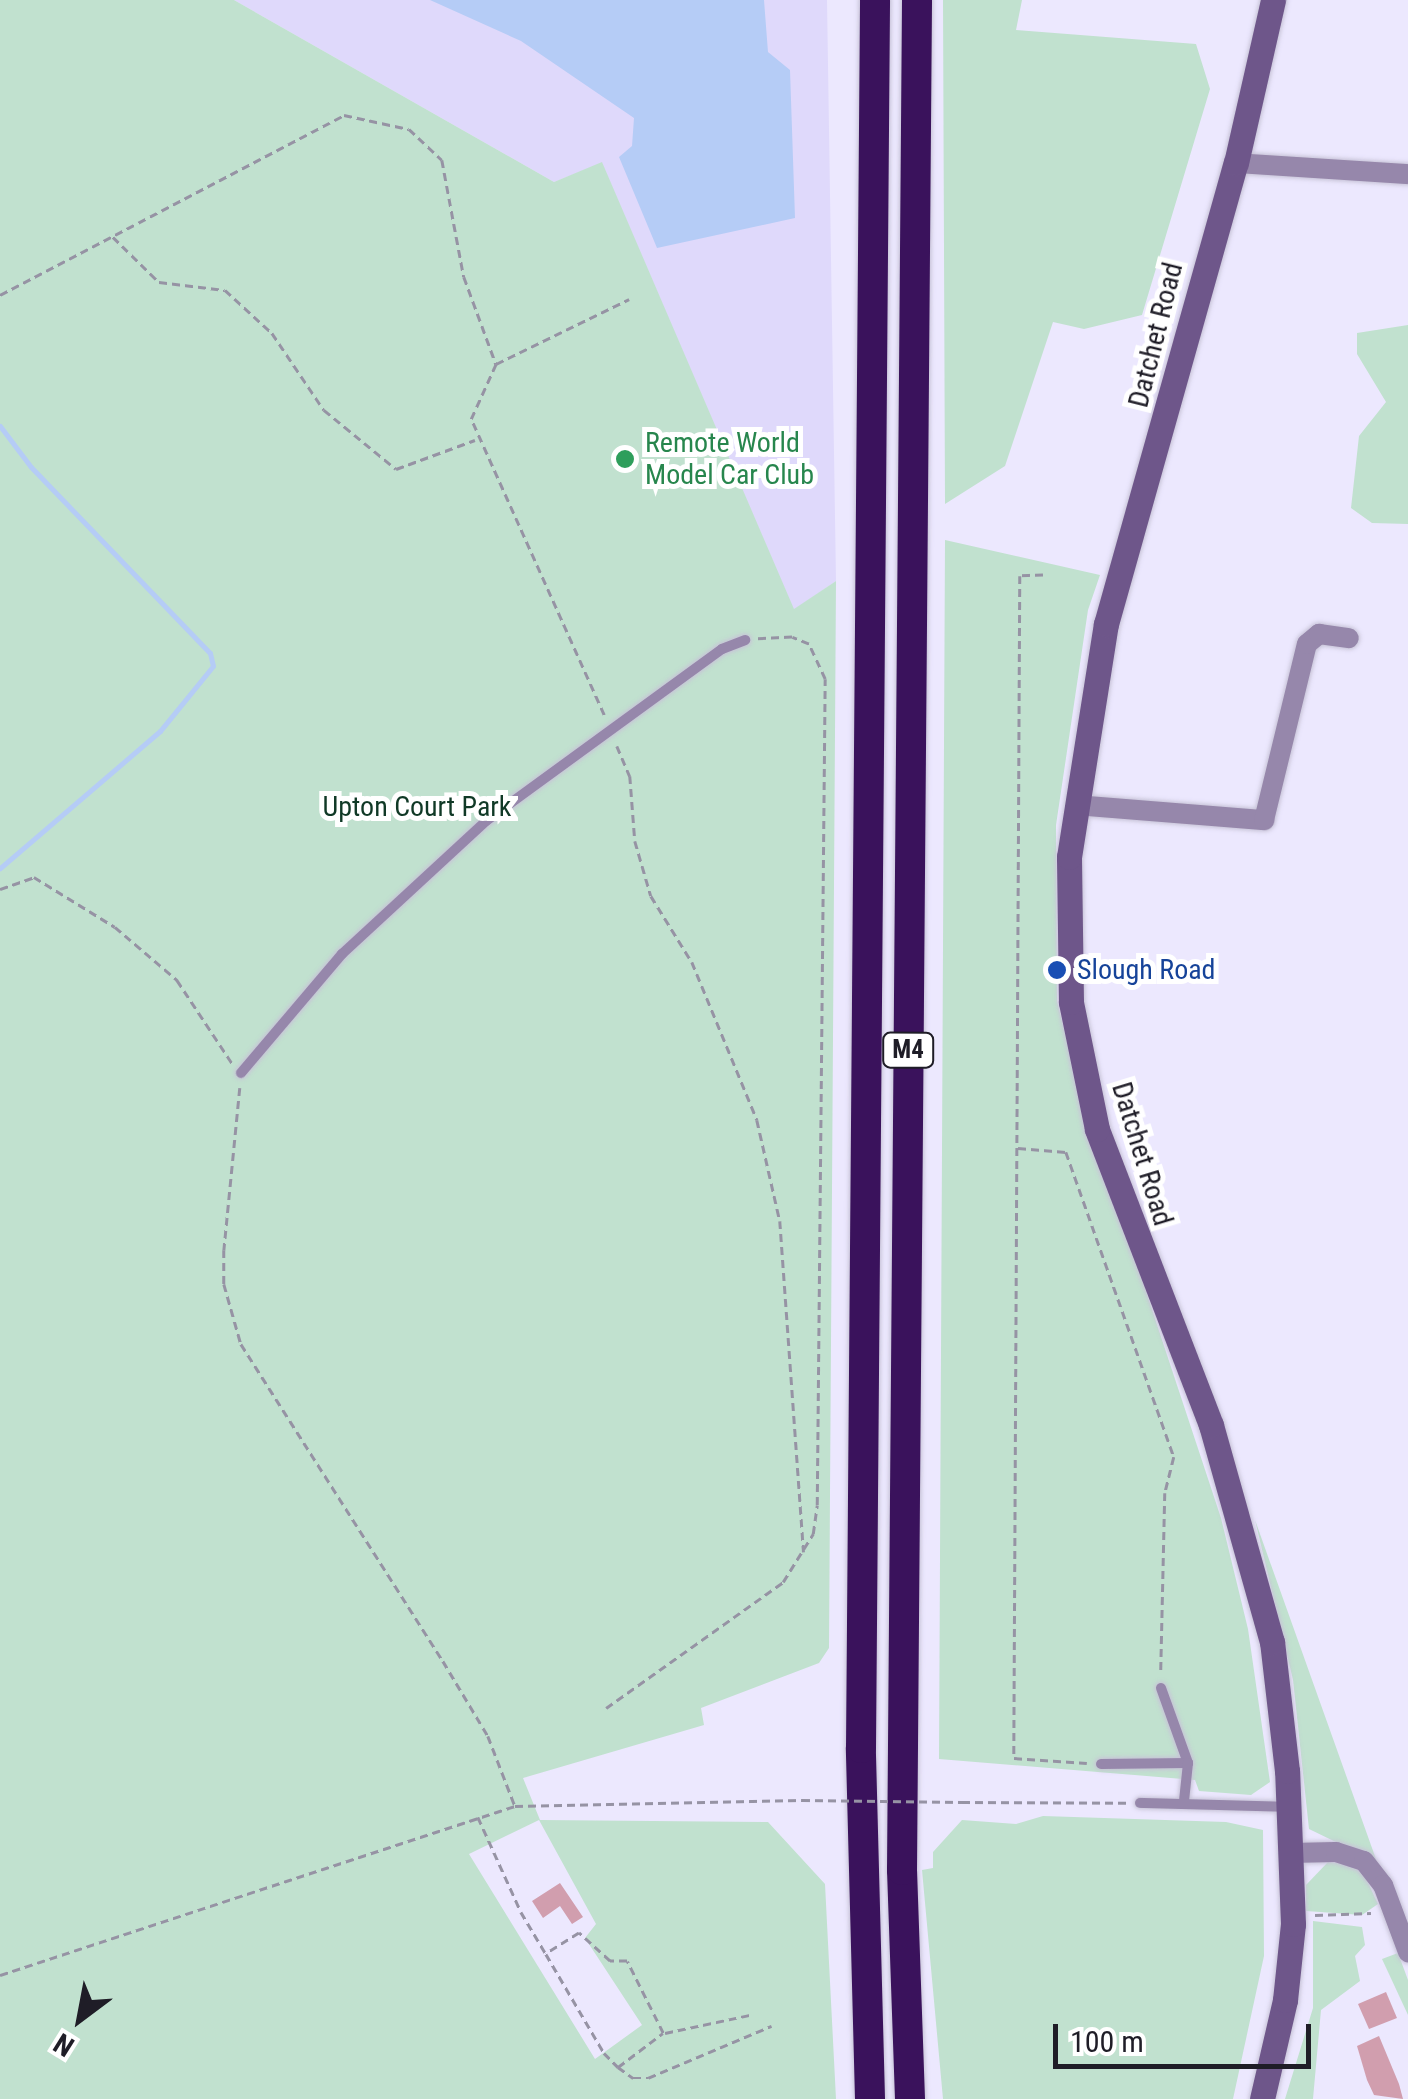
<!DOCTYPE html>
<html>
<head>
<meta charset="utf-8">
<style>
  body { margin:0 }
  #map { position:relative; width:1408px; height:2099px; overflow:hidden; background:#ece8fe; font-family:"Roboto Condensed",sans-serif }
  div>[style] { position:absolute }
  .built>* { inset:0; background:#dfd9fb }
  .green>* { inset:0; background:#c1e1cf }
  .water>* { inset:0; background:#b5ccf6 }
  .stream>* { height:5px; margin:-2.5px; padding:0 2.5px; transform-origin:2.5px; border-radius:2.5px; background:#b5ccf6 }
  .building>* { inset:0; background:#d19eae }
  .path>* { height:2.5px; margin-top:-1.25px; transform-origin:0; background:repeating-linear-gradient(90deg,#9693a4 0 8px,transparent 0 13px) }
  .roads { filter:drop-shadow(0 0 2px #c7c3d7) drop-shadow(0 0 2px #c7c3d7) }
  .service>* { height:10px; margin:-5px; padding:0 5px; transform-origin:5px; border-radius:5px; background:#9687ab }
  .minor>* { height:20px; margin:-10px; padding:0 10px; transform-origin:10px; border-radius:10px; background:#9687ab }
  .secondary>* { height:25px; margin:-12.5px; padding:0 12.5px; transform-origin:12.5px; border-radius:12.5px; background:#6e568a }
  .motorway>* { height:30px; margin:-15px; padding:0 15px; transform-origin:15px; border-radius:15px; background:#3a125c }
  .path-bridge>* { height:2.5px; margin-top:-1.25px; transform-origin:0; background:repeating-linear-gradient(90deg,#9693a4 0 8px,transparent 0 13px) }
  .dots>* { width:28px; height:28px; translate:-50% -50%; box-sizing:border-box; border:5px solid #fff; border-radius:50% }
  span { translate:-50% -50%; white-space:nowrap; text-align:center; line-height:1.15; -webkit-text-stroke:10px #fff; paint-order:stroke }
  .shield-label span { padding:2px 8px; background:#fff; border:2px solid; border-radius:8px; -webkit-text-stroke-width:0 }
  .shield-label { font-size:25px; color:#1f1d27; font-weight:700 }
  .street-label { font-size:28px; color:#1f1d27 }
  .leisure-label { font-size:28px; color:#27864d }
  .left { translate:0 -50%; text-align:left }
  .park-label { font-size:28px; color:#103926 }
  .transit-label { font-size:28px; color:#164399 }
  .north { position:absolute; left:30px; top:1969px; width:100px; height:100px; -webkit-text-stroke:8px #fff; paint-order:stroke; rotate:212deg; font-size:28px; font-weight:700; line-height:40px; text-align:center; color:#1f1d27 }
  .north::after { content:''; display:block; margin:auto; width:35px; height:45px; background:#1f1d27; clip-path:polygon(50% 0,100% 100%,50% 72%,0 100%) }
  .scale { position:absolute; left:1053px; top:2024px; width:258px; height:45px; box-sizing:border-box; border:5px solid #1f1d27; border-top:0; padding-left:12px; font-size:30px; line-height:35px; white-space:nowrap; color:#1f1d27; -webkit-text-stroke:8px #fff; paint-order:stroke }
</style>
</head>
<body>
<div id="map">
  <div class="built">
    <i style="clip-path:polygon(234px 0,827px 0,836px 581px,794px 610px,602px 163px,554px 182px)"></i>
  </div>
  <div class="green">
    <i style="clip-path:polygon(evenodd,0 0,234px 0,554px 182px,602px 162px,794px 609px,836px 581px,829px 1648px,819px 1663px,701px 1708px,704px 1725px,523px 1778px,540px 1820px,768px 1822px,825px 1884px,836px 2099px,0 2099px,0 0,539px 1820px,596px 1924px,585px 1938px,642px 2025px,595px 2059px,469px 1854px,539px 1820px)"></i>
    <i style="clip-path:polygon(943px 0,1022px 0,1016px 30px,1196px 44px,1210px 89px,1142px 315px,1084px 329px,1053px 322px,1005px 466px,945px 504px)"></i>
    <i style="clip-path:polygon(1408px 325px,1408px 524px,1372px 523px,1351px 508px,1359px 436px,1386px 402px,1357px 354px,1357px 333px)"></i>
    <i style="clip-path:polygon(945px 540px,1100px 575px,1088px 610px,1056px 825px,1057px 1001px,1078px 1086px,1221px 1518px,1248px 1629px,1270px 1782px,1251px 1795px,1199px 1791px,1195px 1780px,939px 1759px)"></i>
    <i style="clip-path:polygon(1255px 1520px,1377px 1862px,1309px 1829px,1293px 1680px)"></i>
    <i style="clip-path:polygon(1043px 1816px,1226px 1822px,1263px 1830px,1264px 1956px,1233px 2099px,943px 2099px,922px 1870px,933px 1868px,933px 1852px,962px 1820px,1016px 1824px)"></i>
    <i style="clip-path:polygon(1328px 1862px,1349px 1864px,1364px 1874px,1378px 1904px,1362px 1915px,1306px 1911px,1306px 1885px)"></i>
    <i style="clip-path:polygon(1313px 1921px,1362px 1927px,1365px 1945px,1355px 1956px,1360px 1981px,1321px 2010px,1313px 2099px,1285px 2099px,1313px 2008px)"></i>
    <i style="clip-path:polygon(1398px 1953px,1408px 1980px,1408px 2015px,1382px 1959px)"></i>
  </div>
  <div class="water">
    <i style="clip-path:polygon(430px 0,764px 0,768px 52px,790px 70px,795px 218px,657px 248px,619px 157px,632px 146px,634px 118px,521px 41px)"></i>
  </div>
  <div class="stream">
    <i style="left:0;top:426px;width:51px;rotate:52.9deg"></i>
    <i style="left:31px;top:467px;width:258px;rotate:46.1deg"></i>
    <i style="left:210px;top:653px;width:13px;rotate:77deg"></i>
    <i style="left:213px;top:666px;width:84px;rotate:129.2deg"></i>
    <i style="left:160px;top:731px;width:211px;rotate:139.4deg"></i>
  </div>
  <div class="building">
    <i style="clip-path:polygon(560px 1883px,583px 1917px,572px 1924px,560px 1906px,543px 1918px,532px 1901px)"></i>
    <i style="clip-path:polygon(1386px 1992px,1397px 2018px,1369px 2029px,1358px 2004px)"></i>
    <i style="clip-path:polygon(1379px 2036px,1399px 2084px,1403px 2099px,1374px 2095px,1367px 2080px,1357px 2046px)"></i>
  </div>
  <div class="path">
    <i style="left:113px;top:237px;width:64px;rotate:44.4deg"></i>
    <i style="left:159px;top:282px;width:66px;rotate:6.9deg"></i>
    <i style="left:225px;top:290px;width:64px;rotate:42.5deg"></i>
    <i style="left:272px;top:333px;width:93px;rotate:56deg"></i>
    <i style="left:324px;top:410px;width:93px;rotate:39.3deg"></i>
    <i style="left:396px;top:469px;width:84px;rotate:-20.2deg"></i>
    <i style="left:0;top:295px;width:388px;rotate:-27.6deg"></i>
    <i style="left:344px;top:115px;width:66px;rotate:12.2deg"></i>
    <i style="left:409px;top:129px;width:45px;rotate:43.2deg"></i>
    <i style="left:442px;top:160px;width:119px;rotate:79.4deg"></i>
    <i style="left:464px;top:277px;width:93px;rotate:69.8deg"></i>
    <i style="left:1043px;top:575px;width:23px;rotate:178deg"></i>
    <i style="left:1020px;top:576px;width:1182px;rotate:90.29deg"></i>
    <i style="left:1014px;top:1758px;width:73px;rotate:3.9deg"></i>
    <i style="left:604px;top:715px;width:325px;rotate:-114.2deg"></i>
    <i style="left:471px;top:419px;width:60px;rotate:-65.6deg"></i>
    <i style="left:496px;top:364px;width:148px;rotate:-26deg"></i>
    <i style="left:617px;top:746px;width:33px;rotate:67deg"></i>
    <i style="left:630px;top:776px;width:65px;rotate:85.6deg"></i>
    <i style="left:635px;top:841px;width:57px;rotate:73.8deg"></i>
    <i style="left:651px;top:896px;width:78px;rotate:58.2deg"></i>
    <i style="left:692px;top:962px;width:171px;rotate:67.6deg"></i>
    <i style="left:757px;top:1120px;width:104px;rotate:77.2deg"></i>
    <i style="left:780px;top:1221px;width:332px;rotate:85.9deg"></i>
    <i style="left:0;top:889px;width:36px;rotate:-19deg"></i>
    <i style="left:34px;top:877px;width:95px;rotate:31.7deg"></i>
    <i style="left:115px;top:927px;width:82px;rotate:40.5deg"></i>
    <i style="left:177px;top:980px;width:100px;rotate:56.5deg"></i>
    <i style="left:240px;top:1088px;width:163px;rotate:95.6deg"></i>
    <i style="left:224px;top:1250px;width:34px;rotate:90deg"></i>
    <i style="left:224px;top:1284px;width:62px;rotate:74.2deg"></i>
    <i style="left:241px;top:1344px;width:376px;rotate:57.5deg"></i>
    <i style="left:443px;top:1661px;width:87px;rotate:59deg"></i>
    <i style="left:488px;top:1736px;width:75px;rotate:68.9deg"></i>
    <i style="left:1018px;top:1148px;width:48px;rotate:4.8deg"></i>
    <i style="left:1066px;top:1152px;width:324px;rotate:70.5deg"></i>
    <i style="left:1174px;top:1457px;width:37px;rotate:104deg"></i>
    <i style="left:1165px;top:1493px;width:179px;rotate:91.3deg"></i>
    <i style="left:606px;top:1708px;width:217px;rotate:-35.4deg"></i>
    <i style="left:783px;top:1582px;width:57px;rotate:-58deg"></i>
    <i style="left:813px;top:1534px;width:29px;rotate:-82deg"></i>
    <i style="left:817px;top:1505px;width:826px;rotate:-89.45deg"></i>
    <i style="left:825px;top:679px;width:38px;rotate:-115deg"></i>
    <i style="left:809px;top:644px;width:18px;rotate:-158deg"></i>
    <i style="left:792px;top:637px;width:35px;rotate:177deg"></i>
    <i style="left:962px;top:1802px;width:166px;rotate:0.3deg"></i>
    <i style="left:478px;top:1817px;width:104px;rotate:65.6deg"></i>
    <i style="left:521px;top:1912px;width:49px;rotate:59.2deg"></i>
    <i style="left:546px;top:1954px;width:115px;rotate:59.6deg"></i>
    <i style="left:604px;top:2053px;width:20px;rotate:45deg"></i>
    <i style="left:618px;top:2067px;width:56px;rotate:-37.1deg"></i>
    <i style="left:663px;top:2033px;width:80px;rotate:-116.6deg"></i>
    <i style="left:627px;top:1961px;width:17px;rotate:180deg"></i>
    <i style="left:610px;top:1961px;width:42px;rotate:-137.9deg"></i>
    <i style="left:579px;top:1933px;width:39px;rotate:148deg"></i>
    <i style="left:1315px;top:1915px;width:56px;rotate:-2deg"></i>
    <i style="left:0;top:1975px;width:542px;rotate:-18.17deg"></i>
    <i style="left:515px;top:1806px;width:287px;rotate:-1.2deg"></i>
    <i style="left:665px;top:2033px;width:87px;rotate:-12deg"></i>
    <i style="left:618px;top:2067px;width:19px;rotate:36deg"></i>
    <i style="left:633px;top:2078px;width:15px"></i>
    <i style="left:648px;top:2078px;width:134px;rotate:-22.9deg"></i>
  </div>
  <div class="roads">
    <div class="service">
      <i style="left:241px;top:1073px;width:156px;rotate:-49.7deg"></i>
      <i style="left:342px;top:954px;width:196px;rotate:-42.7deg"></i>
      <i style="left:486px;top:821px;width:292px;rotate:-36.1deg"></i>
      <i style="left:722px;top:649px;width:25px;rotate:-21deg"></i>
      <i style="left:1161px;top:1688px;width:80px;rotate:70.2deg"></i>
      <i style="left:1101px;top:1764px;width:87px;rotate:-0.7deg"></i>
      <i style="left:1188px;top:1763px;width:38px;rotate:96deg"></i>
      <i style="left:1140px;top:1803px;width:148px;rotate:1.5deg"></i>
    </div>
    <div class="minor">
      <i style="left:1236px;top:163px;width:172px;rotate:3.7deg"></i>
      <i style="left:1076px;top:805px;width:189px;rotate:4.6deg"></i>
      <i style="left:1264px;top:820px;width:181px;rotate:-76.3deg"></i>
      <i style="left:1307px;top:644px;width:16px;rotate:-40deg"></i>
      <i style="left:1319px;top:634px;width:30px;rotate:8deg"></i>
      <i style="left:1290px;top:1853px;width:46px;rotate:-1.2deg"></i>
      <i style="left:1336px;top:1852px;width:29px;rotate:18deg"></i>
      <i style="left:1364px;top:1861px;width:31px;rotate:52deg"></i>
      <i style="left:1383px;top:1885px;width:72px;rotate:69.5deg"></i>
    </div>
    <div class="secondary">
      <i style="left:1262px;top:2099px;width:102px;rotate:-76.9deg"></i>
      <i style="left:1285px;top:2000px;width:76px;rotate:-84deg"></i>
      <i style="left:1293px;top:1924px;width:153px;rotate:-92.2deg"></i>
      <i style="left:1287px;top:1771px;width:130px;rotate:-96.6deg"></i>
      <i style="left:1272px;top:1642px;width:225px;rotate:-105.7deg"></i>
      <i style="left:1211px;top:1425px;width:317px;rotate:-111.1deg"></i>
      <i style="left:1097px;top:1129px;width:130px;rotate:-101.6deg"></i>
      <i style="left:1071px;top:1002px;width:145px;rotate:-90.8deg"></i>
      <i style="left:1069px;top:857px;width:236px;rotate:-81deg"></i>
      <i style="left:1106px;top:624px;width:479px;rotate:-74.3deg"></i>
      <i style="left:1236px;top:163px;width:167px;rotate:-77.2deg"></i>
    </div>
    <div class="motorway">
      <i style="left:870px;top:2099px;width:351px;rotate:-91.5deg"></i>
      <i style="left:861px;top:1748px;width:1748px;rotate:-89.54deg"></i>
      <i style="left:910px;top:2099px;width:229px;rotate:-92deg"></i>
      <i style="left:902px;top:1870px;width:1870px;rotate:-89.54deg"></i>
    </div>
  </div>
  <div class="path-bridge">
    <i style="left:802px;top:1800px;width:160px;rotate:0.7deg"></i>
  </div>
  <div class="dots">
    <i style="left:625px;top:459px;background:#2e9e5b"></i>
    <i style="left:1057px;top:970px;background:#1a4fb4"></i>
  </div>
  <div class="shield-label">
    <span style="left:908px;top:1050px">M4</span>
  </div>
  <div class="street-label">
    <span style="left:1156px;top:335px;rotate:-76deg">Datchet Road</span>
    <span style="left:1142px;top:1154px;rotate:73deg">Datchet Road</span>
  </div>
  <div class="leisure-label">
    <span class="left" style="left:645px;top:459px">Remote World<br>Model Car Club</span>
  </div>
  <div class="park-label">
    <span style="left:417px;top:807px">Upton Court Park</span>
  </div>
  <div class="transit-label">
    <span class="left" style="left:1077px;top:970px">Slough Road</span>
  </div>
  <div class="north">N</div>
  <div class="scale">100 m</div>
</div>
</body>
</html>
